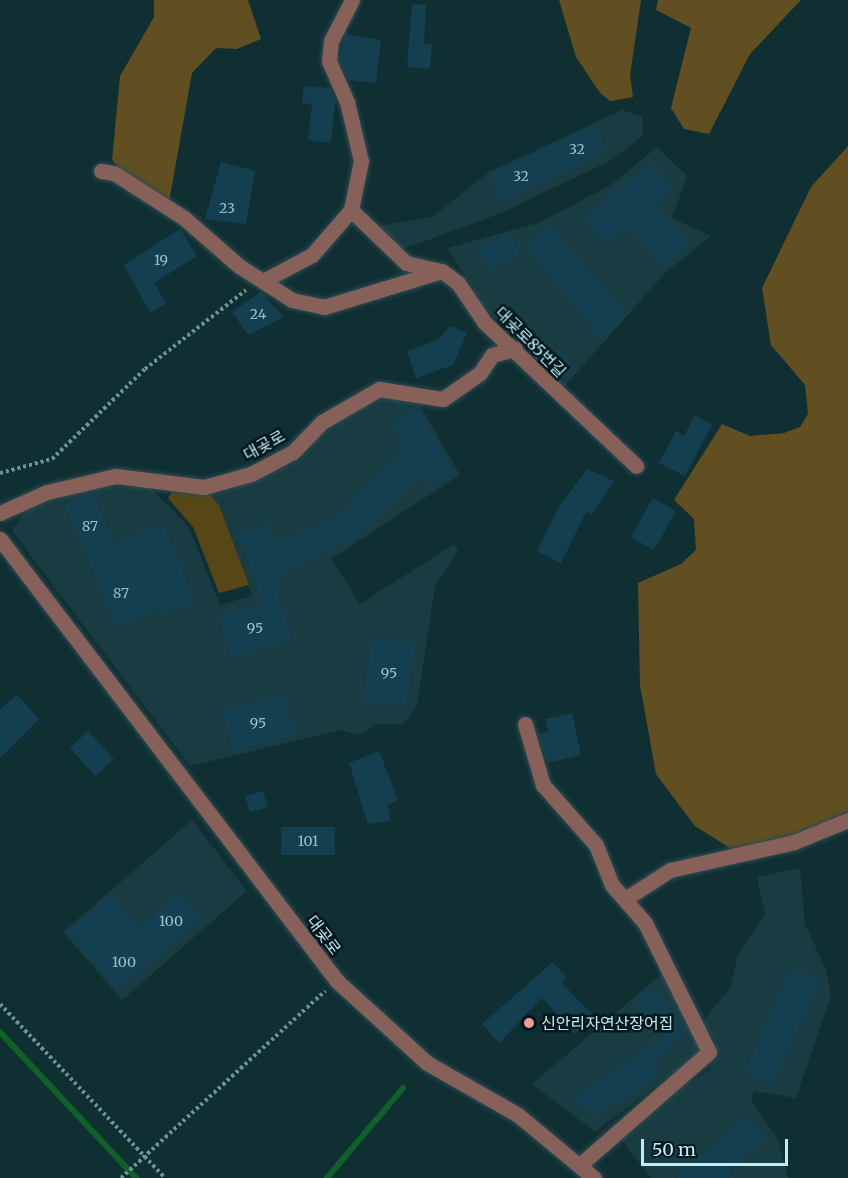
<!DOCTYPE html>
<html>
<head>
<meta charset="utf-8">
<style>
  body { margin:0 }
  #map { position:relative; width:848px; height:1178px; overflow:hidden; background:#102f33; font-family:Merriweather,"Noto Sans KR",serif }
  div>[style] { position:absolute }
  .built>* { inset:0; background:#183c41 }
  .green>* { inset:0; background:#584716 }
  .forest>* { inset:0; background:#614f21 }
  .stream>* { height:6px; margin:-3px; padding:0 3px; transform-origin:3px; border-radius:3px; background:#106029 }
  .building>* { inset:0; background:#143f51 }
  .path>* { height:4px; margin-top:-2px; transform-origin:0; background:repeating-linear-gradient(90deg,#6d9299 0 3px,transparent 0 6px) }
  .roads { filter:drop-shadow(0 0 2px #2c4d52) drop-shadow(0 0 2px #2c4d52) }
  .minor>* { height:15px; margin:-7.5px; padding:0 7.5px; transform-origin:7.5px; border-radius:7.5px; background:#87605a }
  .dots>* { width:16px; height:16px; translate:-50% -50%; box-sizing:border-box; border:3px solid #00171b; border-radius:50% }
  span { translate:-50% -50%; white-space:nowrap; text-align:center; line-height:1.15; -webkit-text-stroke:5px #00171b; paint-order:stroke }
  .number-label { font-size:14px; color:#95c1cb }
  .number-label span { -webkit-text-stroke-width:0 }
  .street-label { font-size:16px; color:#c0ecf4 }
  .poi-label { font-size:16px; color:#c0ecf4 }
  .left { translate:0 -50%; text-align:left }
  .scale { position:absolute; left:641px; top:1139px; width:147px; height:27px; box-sizing:border-box; border:3px solid #c0ecf4; border-top:0; padding-left:8px; font-size:18px; line-height:21px; white-space:nowrap; color:#c0ecf4; -webkit-text-stroke:4px #00171b; paint-order:stroke }
</style>
</head>
<body>
<div id="map">
  <div class="built">
    <i style="clip-path:polygon(622px 110px,642px 117px,643px 136px,610px 161px,499px 214px,400px 250px,378px 226px,432px 217px,489px 172px)"></i>
    <i style="clip-path:polygon(657px 147px,687px 176px,672px 218px,711px 236px,665px 273px,563px 388px,484px 307px,448px 248px,541px 222px,612px 184px)"></i>
    <i style="clip-path:polygon(379px 395px,418px 402px,460px 475px,331px 559px,360px 604px,454px 544px,458px 551px,435px 586px,417px 706px,403px 724px,378px 724px,360px 735px,340px 730px,190px 766px,12px 531px,26px 509px,95px 487px,149px 487px,189px 527px,220px 605px,252px 596px,219px 505px,208px 492px,289px 465px,327px 424px)"></i>
    <i style="clip-path:polygon(192px 820px,247px 891px,122px 1000px,63px 932px)"></i>
    <i style="clip-path:polygon(800px 868px,805px 924px,826px 970px,831px 995px,796px 1098px,754px 1091px,751px 1100px,778px 1139px,788px 1178px,651px 1178px,621px 1139px,653px 1105px,710px 1070px,716px 1046px,703px 1022px,730px 987px,738px 955px,765px 915px,757px 877px)"></i>
    <i style="clip-path:polygon(665px 971px,702px 1051px,595px 1132px,532px 1084px)"></i>
  </div>
  <div class="green">
    <i style="clip-path:polygon(174px 489px,208px 492px,219px 505px,249px 585px,219px 593px,193px 527px,168px 498px)"></i>
  </div>
  <div class="forest">
    <i style="clip-path:polygon(154px 0,248px 0,261px 39px,237px 49px,216px 48px,192px 73px,169px 202px,137px 185px,112px 160px,120px 76px,154px 17px)"></i>
    <i style="clip-path:polygon(559px 0,641px 0,630px 75px,633px 97px,610px 101px,600px 93px,576px 57px)"></i>
    <i style="clip-path:polygon(658px 0,801px 0,750px 54px,709px 134px,684px 129px,671px 108px,691px 28px,656px 10px)"></i>
    <i style="clip-path:polygon(848px 146px,848px 815px,826px 827px,738px 853px,695px 826px,656px 774px,640px 685px,638px 583px,681px 564px,696px 550px,694px 519px,674px 500px,722px 424px,750px 436px,784px 433px,800px 427px,808px 414px,805px 385px,771px 345px,762px 288px,811px 187px)"></i>
  </div>
  <div class="stream">
    <i style="left:0;top:1032px;width:200px;rotate:47deg"></i>
    <i style="left:327px;top:1178px;width:118px;rotate:-49.8deg"></i>
  </div>
  <div class="building">
    <i style="clip-path:polygon(412px 4px,426px 5px,424px 44px,432px 44px,430px 69px,407px 67px)"></i>
    <i style="clip-path:polygon(345px 34px,381px 40px,376px 83px,348px 80px,339px 59px)"></i>
    <i style="clip-path:polygon(304px 86px,330px 88px,335px 100px,331px 143px,308px 140px,312px 104px,302px 103px)"></i>
    <i style="clip-path:polygon(594px 124px,607px 151px,503px 202px,490px 175px)"></i>
    <i style="clip-path:polygon(221px 162px,255px 171px,246px 224px,205px 219px)"></i>
    <i style="clip-path:polygon(651px 162px,673px 190px,656px 204px,690px 244px,663px 267px,629px 226px,606px 245px,584px 218px)"></i>
    <i style="clip-path:polygon(550px 224px,627px 316px,601px 339px,526px 245px)"></i>
    <i style="clip-path:polygon(180px 229px,197px 256px,154px 283px,166px 303px,150px 313px,124px 265px)"></i>
    <i style="clip-path:polygon(511px 234px,520px 257px,488px 270px,479px 247px)"></i>
    <i style="clip-path:polygon(261px 292px,284px 317px,248px 335px,232px 312px)"></i>
    <i style="clip-path:polygon(450px 326px,467px 333px,453px 365px,416px 378px,407px 351px,438px 340px)"></i>
    <i style="clip-path:polygon(564px 348px,575px 374px,560px 380px,549px 354px)"></i>
    <i style="clip-path:polygon(418px 409px,454px 471px,428px 487px,421px 476px,356px 538px,287px 570px,289px 576px,274px 581px,292px 639px,231px 658px,218px 616px,263px 602px,238px 535px,269px 523px,277px 543px,351px 510px,346px 503px,406px 450px,391px 424px)"></i>
    <i style="clip-path:polygon(695px 415px,712px 425px,685px 476px,659px 463px,676px 431px,684px 436px)"></i>
    <i style="clip-path:polygon(587px 469px,614px 481px,592px 515px,586px 512px,561px 563px,537px 551px,557px 510px)"></i>
    <i style="clip-path:polygon(92px 492px,114px 543px,163px 523px,195px 602px,163px 614px,161px 608px,117px 626px,64px 504px)"></i>
    <i style="clip-path:polygon(653px 498px,676px 511px,654px 550px,631px 537px)"></i>
    <i style="clip-path:polygon(372px 638px,415px 644px,406px 707px,363px 701px)"></i>
    <i style="clip-path:polygon(17px 695px,39px 719px,0 758px,0 709px)"></i>
    <i style="clip-path:polygon(284px 695px,294px 735px,233px 751px,223px 710px)"></i>
    <i style="clip-path:polygon(572px 713px,581px 755px,547px 763px,538px 734px,548px 732px,546px 719px)"></i>
    <i style="clip-path:polygon(88px 731px,114px 759px,95px 776px,70px 748px)"></i>
    <i style="clip-path:polygon(379px 751px,398px 800px,388px 805px,390px 821px,368px 824px,349px 763px)"></i>
    <i style="clip-path:polygon(263px 791px,268px 807px,250px 812px,245px 796px)"></i>
    <i style="clip-path:polygon(281px 827px,335px 827px,335px 855px,281px 855px)"></i>
    <i style="clip-path:polygon(178px 893px,200px 918px,117px 990px,66px 932px,110px 894px,138px 928px)"></i>
    <i style="clip-path:polygon(553px 962px,566px 977px,561px 982px,594px 1016px,575px 1034px,542px 998px,499px 1043px,482px 1024px)"></i>
    <i style="clip-path:polygon(793px 968px,821px 981px,771px 1084px,745px 1070px)"></i>
    <i style="clip-path:polygon(655px 986px,687px 1031px,653px 1062px,661px 1074px,616px 1105px,611px 1098px,599px 1117px,572px 1100px,663px 1037px,634px 1005px)"></i>
    <i style="clip-path:polygon(747px 1116px,766px 1138px,728px 1171px,734px 1178px,677px 1178px)"></i>
  </div>
  <div class="path">
    <i style="left:0;top:473px;width:54px;rotate:-15.1deg"></i>
    <i style="left:52px;top:459px;width:129px;rotate:-44.1deg"></i>
    <i style="left:145px;top:369px;width:128px;rotate:-38deg"></i>
    <i style="left:0;top:1004px;width:240px;rotate:46.5deg"></i>
    <i style="left:121px;top:1178px;width:277px;rotate:-42.5deg"></i>
  </div>
  <div class="roads">
    <div class="minor">
      <i style="left:101px;top:171px;width:13px;rotate:9deg"></i>
      <i style="left:114px;top:173px;width:83px;rotate:32.7deg"></i>
      <i style="left:184px;top:218px;width:73px;rotate:41.1deg"></i>
      <i style="left:239px;top:266px;width:63px;rotate:32.7deg"></i>
      <i style="left:292px;top:300px;width:33px;rotate:12deg"></i>
      <i style="left:324px;top:307px;width:123px;rotate:-17deg"></i>
      <i style="left:442px;top:271px;width:20px;rotate:37deg"></i>
      <i style="left:458px;top:283px;width:48px;rotate:56deg"></i>
      <i style="left:485px;top:323px;width:208px;rotate:43.4deg"></i>
      <i style="left:351px;top:210px;width:76px;rotate:43.9deg"></i>
      <i style="left:406px;top:263px;width:37px;rotate:13deg"></i>
      <i style="left:263px;top:281px;width:55px;rotate:-28deg"></i>
      <i style="left:312px;top:255px;width:60px;rotate:-49.1deg"></i>
      <i style="left:351px;top:210px;width:50px;rotate:-78.5deg"></i>
      <i style="left:361px;top:161px;width:61px;rotate:-103.3deg"></i>
      <i style="left:347px;top:102px;width:45px;rotate:-113.7deg"></i>
      <i style="left:329px;top:61px;width:20px;rotate:-84deg"></i>
      <i style="left:331px;top:41px;width:46px;rotate:-62.9deg"></i>
      <i style="left:0;top:513px;width:51px;rotate:-24.1deg"></i>
      <i style="left:47px;top:492px;width:71px;rotate:-13.1deg"></i>
      <i style="left:116px;top:476px;width:89px;rotate:7.1deg"></i>
      <i style="left:204px;top:487px;width:49px;rotate:-15.5deg"></i>
      <i style="left:251px;top:474px;width:47px;rotate:-27.6deg"></i>
      <i style="left:293px;top:452px;width:42px;rotate:-46deg"></i>
      <i style="left:322px;top:422px;width:66px;rotate:-30.1deg"></i>
      <i style="left:379px;top:389px;width:65px;rotate:8.9deg"></i>
      <i style="left:443px;top:399px;width:45px;rotate:-35.1deg"></i>
      <i style="left:480px;top:373px;width:22px;rotate:-56deg"></i>
      <i style="left:492px;top:355px;width:24px;rotate:-15deg"></i>
      <i style="left:0;top:539px;width:556px;rotate:52.68deg"></i>
      <i style="left:337px;top:981px;width:122px;rotate:42.3deg"></i>
      <i style="left:427px;top:1063px;width:105px;rotate:29.7deg"></i>
      <i style="left:518px;top:1115px;width:99px;rotate:39.7deg"></i>
      <i style="left:525px;top:724px;width:64px;rotate:73.6deg"></i>
      <i style="left:543px;top:785px;width:80px;rotate:48.5deg"></i>
      <i style="left:596px;top:845px;width:43px;rotate:68.2deg"></i>
      <i style="left:612px;top:885px;width:50px;rotate:49deg"></i>
      <i style="left:645px;top:923px;width:144px;rotate:63.6deg"></i>
      <i style="left:709px;top:1052px;width:170px;rotate:138.8deg"></i>
      <i style="left:625px;top:899px;width:54px;rotate:-32.8deg"></i>
      <i style="left:670px;top:870px;width:127px;rotate:-12.7deg"></i>
      <i style="left:794px;top:842px;width:58px;rotate:-22.2deg"></i>
    </div>
  </div>
  <div class="dots">
    <i style="left:529px;top:1023px;background:#f59c90"></i>
  </div>
  <div class="number-label">
    <span style="left:577px;top:149px">32</span>
    <span style="left:521px;top:176px">32</span>
    <span style="left:227px;top:208px">23</span>
    <span style="left:161px;top:260px">19</span>
    <span style="left:258px;top:314px">24</span>
    <span style="left:90px;top:526px">87</span>
    <span style="left:121px;top:593px">87</span>
    <span style="left:255px;top:628px">95</span>
    <span style="left:389px;top:673px">95</span>
    <span style="left:258px;top:723px">95</span>
    <span style="left:308px;top:841px">101</span>
    <span style="left:171px;top:921px">100</span>
    <span style="left:124px;top:962px">100</span>
  </div>
  <div class="street-label">
    <span style="left:531px;top:342px;rotate:45deg">대곶로85번길</span>
    <span style="left:264px;top:445px;rotate:-29deg">대곶로</span>
    <span style="left:324px;top:935px;rotate:53deg">대곶로</span>
  </div>
  <div class="poi-label">
    <span class="left" style="left:541px;top:1023px">신안리자연산장어집</span>
  </div>
  <div class="scale">50 m</div>
</div>
</body>
</html>
